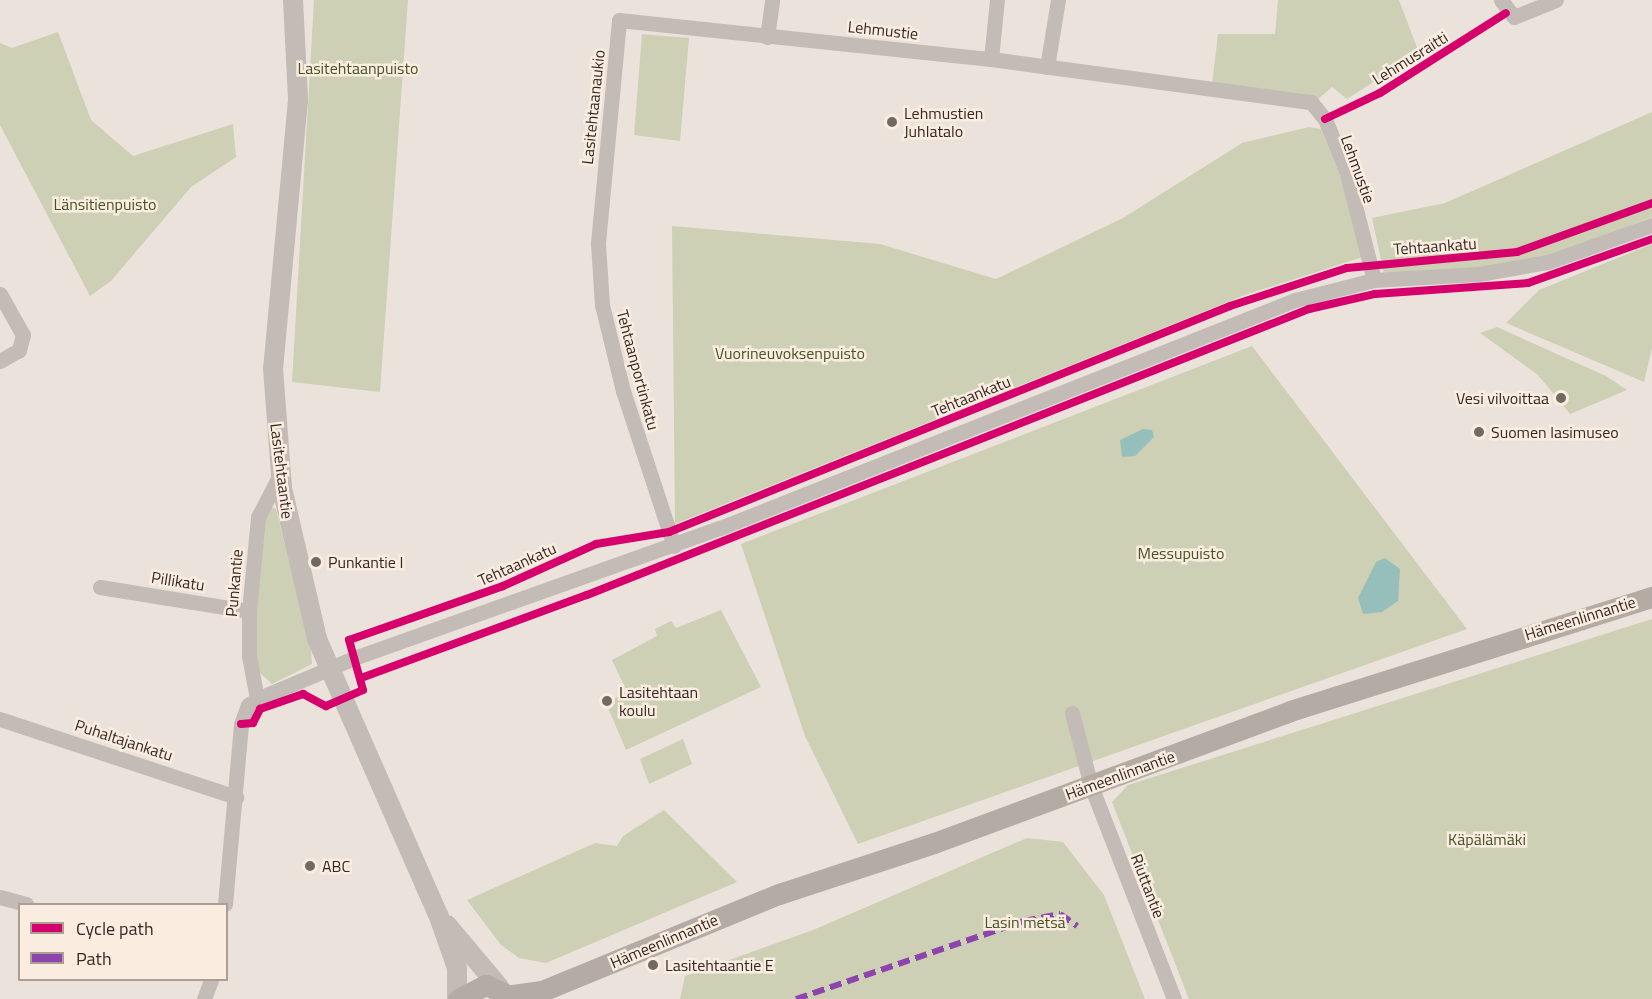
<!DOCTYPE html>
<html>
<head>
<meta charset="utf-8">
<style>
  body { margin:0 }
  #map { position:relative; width:1652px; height:999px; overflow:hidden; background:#ebe3db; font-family:"Titillium Web",sans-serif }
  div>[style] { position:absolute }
  .green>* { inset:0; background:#cdd0b4 }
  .water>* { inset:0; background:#96bfbc }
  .minor>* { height:15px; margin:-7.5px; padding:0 7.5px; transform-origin:7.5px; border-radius:7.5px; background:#c3bbb5 }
  .tertiary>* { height:20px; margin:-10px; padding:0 10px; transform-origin:10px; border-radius:10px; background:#c3bbb5 }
  .secondary>* { height:21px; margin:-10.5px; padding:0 10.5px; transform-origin:10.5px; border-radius:10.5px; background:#b4aba5 }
  .quiet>* { height:6px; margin-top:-3px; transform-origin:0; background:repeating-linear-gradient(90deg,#8e44ad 0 12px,transparent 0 18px) }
  .cycleway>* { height:8px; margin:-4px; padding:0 4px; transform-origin:4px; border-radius:4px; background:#d6006c }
  .dots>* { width:16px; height:16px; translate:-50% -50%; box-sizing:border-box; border:3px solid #faede0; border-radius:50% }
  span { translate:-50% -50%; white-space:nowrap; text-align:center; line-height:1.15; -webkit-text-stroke:5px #faede0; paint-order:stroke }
  .street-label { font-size:16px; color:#332824 }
  .park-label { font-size:16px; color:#455326 }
  .poi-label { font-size:16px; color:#332824 }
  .left { translate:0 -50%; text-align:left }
  .right { translate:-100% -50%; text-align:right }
  .legend { position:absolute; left:18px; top:903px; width:210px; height:78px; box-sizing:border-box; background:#faede0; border:2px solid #aa9e95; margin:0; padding:8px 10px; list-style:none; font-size:18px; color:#332824 }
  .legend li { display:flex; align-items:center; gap:12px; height:30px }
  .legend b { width:30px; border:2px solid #aa9e95 }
</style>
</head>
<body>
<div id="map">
  <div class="green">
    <i style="clip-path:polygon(314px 0,408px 0,380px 392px,292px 382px)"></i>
    <i style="clip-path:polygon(1278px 0,1399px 0,1419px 53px,1347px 99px,1332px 87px,1317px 100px,1212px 85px,1218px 34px,1275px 34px)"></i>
    <i style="clip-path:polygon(58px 32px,91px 120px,133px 156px,233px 124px,236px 157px,191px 187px,111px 281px,90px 296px,0 125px,0 43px,12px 48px)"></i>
    <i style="clip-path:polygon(642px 34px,689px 38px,680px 141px,634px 135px)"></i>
    <i style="clip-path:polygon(1652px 112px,1652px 217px,1549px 257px,1479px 270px,1384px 274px,1372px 218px,1445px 203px)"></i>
    <i style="clip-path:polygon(1309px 127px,1321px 129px,1352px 206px,1363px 257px,1245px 295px,675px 524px,672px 226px,880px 244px,996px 279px,1123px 218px,1242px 143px)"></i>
    <i style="clip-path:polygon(1652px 244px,1652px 348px,1644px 382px,1506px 323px,1539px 290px)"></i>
    <i style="clip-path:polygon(1497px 327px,1606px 376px,1627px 390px,1570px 414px,1538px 375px,1480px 333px)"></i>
    <i style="clip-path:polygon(1252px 346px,1467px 629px,858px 844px,805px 736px,741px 544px)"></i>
    <i style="clip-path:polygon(269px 506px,276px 509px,311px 650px,312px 664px,272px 684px,256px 669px,256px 593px,263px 517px)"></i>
    <i style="clip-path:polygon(721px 610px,761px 687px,626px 750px,606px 703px,627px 692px,612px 660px,657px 636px,655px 629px,671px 621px,676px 628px)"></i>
    <i style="clip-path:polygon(1652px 619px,1652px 999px,1189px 999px,1112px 802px,1128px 785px)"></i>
    <i style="clip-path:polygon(683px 739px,692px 764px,649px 784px,640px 759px)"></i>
    <i style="clip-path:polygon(664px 810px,737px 882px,546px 963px,519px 958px,501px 945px,467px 900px,595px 843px,617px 846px,623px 836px)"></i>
    <i style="clip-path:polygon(1027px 838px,1063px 842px,1104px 895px,1145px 999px,680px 999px,685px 976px,813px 930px)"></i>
  </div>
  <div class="water">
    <i style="clip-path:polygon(1143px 429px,1152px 430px,1154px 437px,1135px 456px,1122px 457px,1120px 440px)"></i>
    <i style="clip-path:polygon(1385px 558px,1400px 569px,1398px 601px,1382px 612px,1363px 614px,1358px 598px,1376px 562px)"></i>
  </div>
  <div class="minor">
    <i style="left:1501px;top:0;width:21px;rotate:53deg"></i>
    <i style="left:1514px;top:17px;width:45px;rotate:-22deg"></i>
    <i style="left:767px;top:37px;width:37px;rotate:-82deg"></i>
    <i style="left:991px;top:59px;width:59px;rotate:-84.2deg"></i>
    <i style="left:1047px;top:67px;width:68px;rotate:-80.7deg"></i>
    <i style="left:0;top:294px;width:47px;rotate:60.7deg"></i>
    <i style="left:23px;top:335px;width:16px;rotate:105deg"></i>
    <i style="left:19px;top:350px;width:22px;rotate:150deg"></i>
    <i style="left:674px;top:546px;width:163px;rotate:-108.2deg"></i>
    <i style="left:623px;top:391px;width:89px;rotate:-103.7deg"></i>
    <i style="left:602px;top:305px;width:62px;rotate:-93.7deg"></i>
    <i style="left:598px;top:243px;width:224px;rotate:-84.6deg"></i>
    <i style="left:619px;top:20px;width:374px;rotate:6deg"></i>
    <i style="left:991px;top:59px;width:323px;rotate:7.7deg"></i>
    <i style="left:1311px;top:102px;width:22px;rotate:51deg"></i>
    <i style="left:1325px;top:119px;width:59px;rotate:68.2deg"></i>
    <i style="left:1347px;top:174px;width:109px;rotate:75.7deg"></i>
    <i style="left:100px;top:587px;width:151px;rotate:9.2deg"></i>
    <i style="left:257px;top:699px;width:44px;rotate:-100.5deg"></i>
    <i style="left:249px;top:656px;width:45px;rotate:-90deg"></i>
    <i style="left:249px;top:611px;width:94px;rotate:-84.5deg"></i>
    <i style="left:258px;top:517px;width:47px;rotate:-62.4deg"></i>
    <i style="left:1072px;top:713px;width:75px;rotate:75.4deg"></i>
    <i style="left:1091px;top:786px;width:229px;rotate:68.7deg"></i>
    <i style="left:0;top:719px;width:249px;rotate:18.3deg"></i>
    <i style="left:0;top:897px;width:27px;rotate:15deg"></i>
    <i style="left:225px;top:904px;width:181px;rotate:-84.9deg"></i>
    <i style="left:241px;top:724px;width:20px;rotate:-70deg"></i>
    <i style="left:248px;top:705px;width:11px;rotate:-34deg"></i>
    <i style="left:257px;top:699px;width:105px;rotate:-22.9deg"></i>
    <i style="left:354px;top:658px;width:388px;rotate:-19.6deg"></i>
    <i style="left:720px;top:528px;width:619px;rotate:-21.63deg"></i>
    <i style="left:1295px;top:300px;width:81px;rotate:-14.2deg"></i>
    <i style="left:1374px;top:280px;width:105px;rotate:-3.3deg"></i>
    <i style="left:1479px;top:274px;width:70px;rotate:-9.9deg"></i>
    <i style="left:1548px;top:262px;width:110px;rotate:-19.6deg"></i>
    <i style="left:204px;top:999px;width:20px;rotate:-70deg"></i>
  </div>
  <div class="tertiary">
    <i style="left:293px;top:0;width:100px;rotate:87.1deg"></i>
    <i style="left:298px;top:100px;width:269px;rotate:95.3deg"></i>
    <i style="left:273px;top:368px;width:120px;rotate:85.7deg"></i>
    <i style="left:282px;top:488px;width:155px;rotate:76.9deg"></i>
    <i style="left:317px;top:639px;width:300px;rotate:66.3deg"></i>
    <i style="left:438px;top:914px;width:57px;rotate:70.6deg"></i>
    <i style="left:457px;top:968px;width:31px;rotate:90deg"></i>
    <i style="left:447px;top:925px;width:81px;rotate:50deg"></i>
  </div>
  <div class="secondary">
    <i style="left:513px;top:995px;width:29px;rotate:-8deg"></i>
    <i style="left:542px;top:991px;width:256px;rotate:-22.3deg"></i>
    <i style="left:779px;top:894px;width:163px;rotate:-18.2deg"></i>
    <i style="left:934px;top:843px;width:380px;rotate:-20.3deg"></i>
    <i style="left:1290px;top:711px;width:380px;rotate:-17.5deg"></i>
    <i style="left:458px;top:999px;width:31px;rotate:-27deg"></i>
    <i style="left:486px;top:985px;width:33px;rotate:25deg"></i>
  </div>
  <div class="quiet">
    <i style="left:796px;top:999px;width:241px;rotate:-18.9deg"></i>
    <i style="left:1024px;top:921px;width:37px;rotate:-11deg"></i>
    <i style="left:1060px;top:914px;width:21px;rotate:35deg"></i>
  </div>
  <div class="cycleway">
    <i style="left:1325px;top:119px;width:61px;rotate:-25.3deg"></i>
    <i style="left:1380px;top:93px;width:149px;rotate:-32.4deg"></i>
    <i style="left:361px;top:678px;width:241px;rotate:-20.2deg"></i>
    <i style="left:587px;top:595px;width:777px;rotate:-21.61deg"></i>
    <i style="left:1309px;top:309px;width:68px;rotate:-12.8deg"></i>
    <i style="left:1375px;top:294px;width:153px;rotate:-4.1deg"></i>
    <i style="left:1528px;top:283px;width:132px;rotate:-19.5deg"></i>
    <i style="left:241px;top:724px;width:12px;rotate:-5deg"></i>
    <i style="left:253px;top:723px;width:16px;rotate:-63deg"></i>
    <i style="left:260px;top:709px;width:46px;rotate:-19.2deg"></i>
    <i style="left:303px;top:694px;width:26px;rotate:28deg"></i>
    <i style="left:326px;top:706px;width:40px;rotate:-23.4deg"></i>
    <i style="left:363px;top:690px;width:52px;rotate:-105.6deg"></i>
    <i style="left:349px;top:640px;width:163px;rotate:-19.3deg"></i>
    <i style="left:503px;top:586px;width:102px;rotate:-24.3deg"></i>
    <i style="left:596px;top:544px;width:74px;rotate:-9.3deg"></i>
    <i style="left:669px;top:532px;width:605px;rotate:-21.94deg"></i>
    <i style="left:1230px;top:306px;width:123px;rotate:-18deg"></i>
    <i style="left:1347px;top:268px;width:171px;rotate:-5.4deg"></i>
    <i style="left:1517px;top:252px;width:144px;rotate:-19.9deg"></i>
  </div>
  <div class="dots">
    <i style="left:892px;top:122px;background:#736964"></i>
    <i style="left:1561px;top:398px;background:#736964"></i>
    <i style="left:1479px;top:432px;background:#736964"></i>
    <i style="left:316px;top:562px;background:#736964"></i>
    <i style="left:607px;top:701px;background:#736964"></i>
    <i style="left:310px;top:866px;background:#736964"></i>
    <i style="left:653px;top:965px;background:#736964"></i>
  </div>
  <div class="street-label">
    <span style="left:883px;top:30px;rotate:6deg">Lehmustie</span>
    <span style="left:1410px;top:58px;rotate:-32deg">Lehmusraitti</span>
    <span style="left:593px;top:107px;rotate:-84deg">Lasitehtaanaukio</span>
    <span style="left:1358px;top:169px;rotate:70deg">Lehmustie</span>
    <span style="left:1435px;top:246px;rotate:-4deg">Tehtaankatu</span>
    <span style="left:638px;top:370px;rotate:75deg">Tehtaanportinkatu</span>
    <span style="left:971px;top:396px;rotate:-22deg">Tehtaankatu</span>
    <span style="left:282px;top:471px;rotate:83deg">Lasitehtaantie</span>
    <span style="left:517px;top:564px;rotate:-24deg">Tehtaankatu</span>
    <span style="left:178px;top:581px;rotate:9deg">Pillikatu</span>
    <span style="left:234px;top:583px;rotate:-85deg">Punkantie</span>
    <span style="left:1580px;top:618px;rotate:-17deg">Hämeenlinnantie</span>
    <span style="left:124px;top:740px;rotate:18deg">Puhaltajankatu</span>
    <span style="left:1120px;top:775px;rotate:-20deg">Hämeenlinnantie</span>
    <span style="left:1148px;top:886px;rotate:69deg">Riuttantie</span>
    <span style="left:664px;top:941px;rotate:-23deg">Hämeenlinnantie</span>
  </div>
  <div class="park-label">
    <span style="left:358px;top:68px">Lasitehtaanpuisto</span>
    <span style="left:105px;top:204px">Länsitienpuisto</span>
    <span style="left:790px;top:353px">Vuorineuvoksenpuisto</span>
    <span style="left:1181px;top:553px">Messupuisto</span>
    <span style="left:1487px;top:839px">Käpälämäki</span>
    <span style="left:1025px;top:922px">Lasin metsä</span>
  </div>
  <div class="poi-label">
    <span class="left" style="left:904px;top:122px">Lehmustien<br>Juhlatalo</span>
    <span class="right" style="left:1549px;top:398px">Vesi vilvoittaa</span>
    <span class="left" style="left:1491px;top:432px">Suomen lasimuseo</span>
    <span class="left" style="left:328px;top:562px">Punkantie I</span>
    <span class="left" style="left:619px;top:701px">Lasitehtaan<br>koulu</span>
    <span class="left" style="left:322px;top:866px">ABC</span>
    <span class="left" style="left:665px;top:965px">Lasitehtaantie E</span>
  </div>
  <ul class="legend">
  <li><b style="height:8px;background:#d6006c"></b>Cycle path</li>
  <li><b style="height:8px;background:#8e44ad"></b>Path</li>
  </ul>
</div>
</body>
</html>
